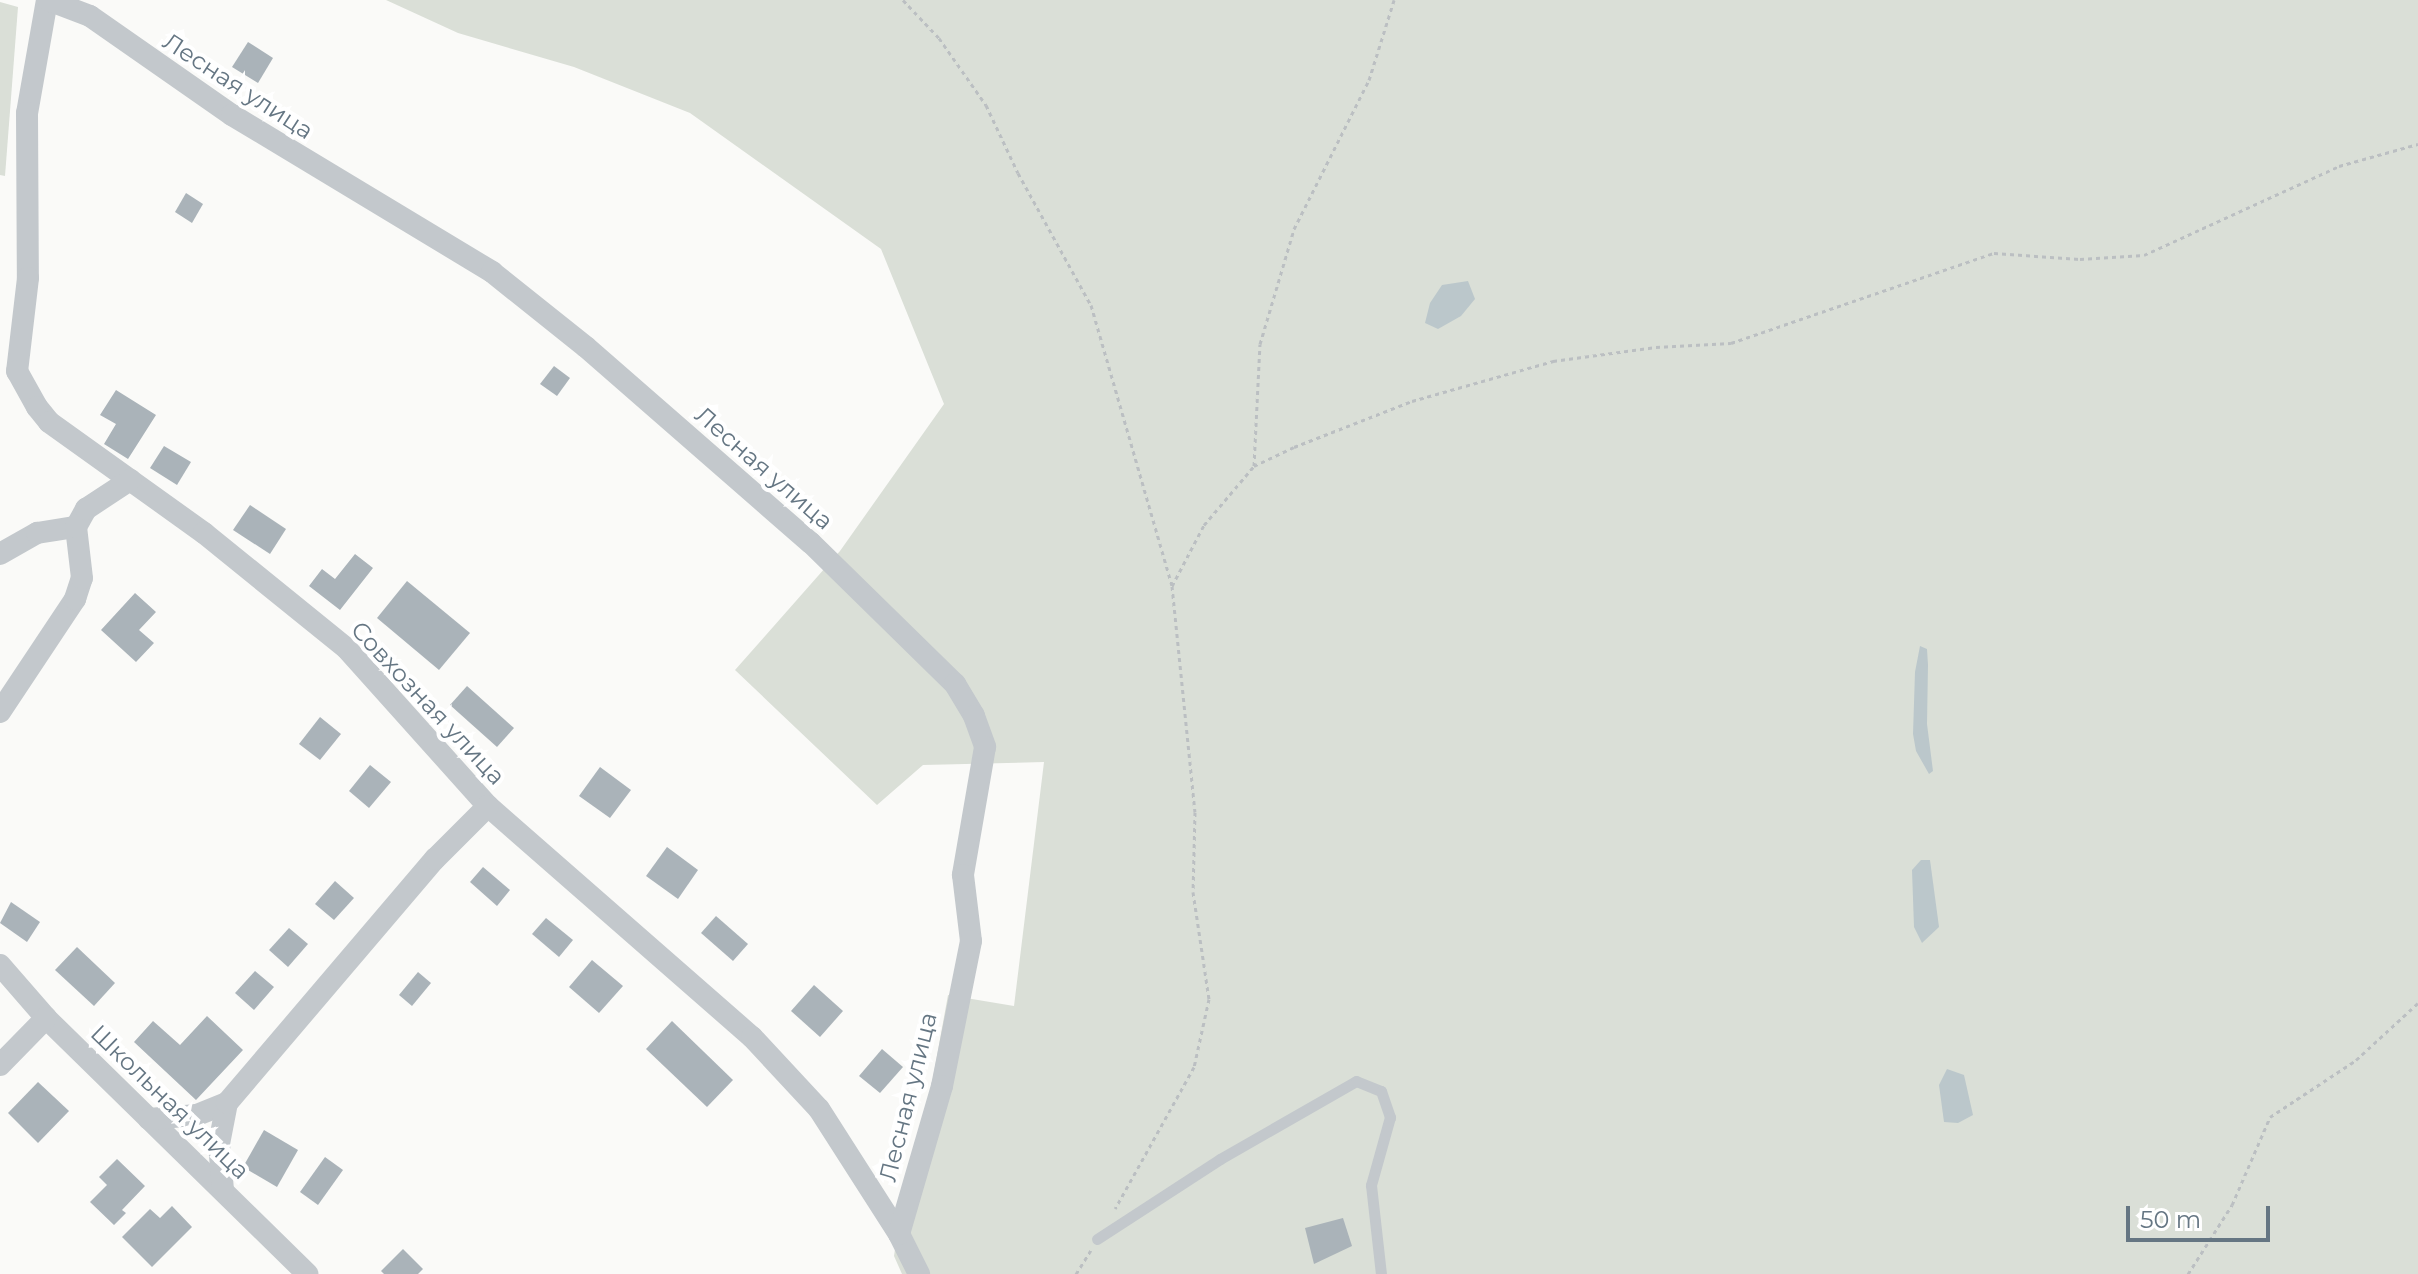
<!DOCTYPE html>
<html>
<head>
<meta charset="utf-8">
<style>
  body { margin:0 }
  #map { position:relative; width:2418px; height:1274px; overflow:hidden; background:#fafaf8; font-family:Montserrat,sans-serif }
  div>[style] { position:absolute }
  .green>* { inset:0; background:#dadfd7 }
  .water>* { inset:0; background:#bbc7cb }
  .building>* { inset:0; background:#aab3b9 }
  .path>* { height:3px; margin-top:-1.5px; transform-origin:0; background:repeating-linear-gradient(90deg,#bbbfc2 0 4px,transparent 0 8px) }
  .lane>* { height:11px; margin:-5.5px; padding:0 5.5px; transform-origin:5.5px; border-radius:5.5px; background:#c3c8cc }
  .street>* { height:22px; margin:-11px; padding:0 11px; transform-origin:11px; border-radius:11px; background:#c3c8cc }
  span { translate:-50% -50%; white-space:nowrap; text-align:center; line-height:1.15; -webkit-text-stroke:8px #fff; paint-order:stroke }
  .street-label { font-size:24px; color:#657683 }
  .scale { position:absolute; left:2126px; top:1206px; width:144px; height:36px; box-sizing:border-box; border:4px solid #657683; border-top:0; padding-left:10px; font-size:24px; line-height:28px; white-space:nowrap; color:#657683; -webkit-text-stroke:6px #fff; paint-order:stroke }
</style>
</head>
<body>
<div id="map">
  <div class="green">
    <i style="clip-path:polygon(386px 0,2418px 0,2418px 1274px,902px 1274px,894px 1256px,905px 1181px,932px 1083px,948px 995px,1014px 1006px,1044px 762px,923px 765px,877px 805px,735px 670px,840px 551px,944px 404px,881px 249px,690px 113px,574px 67px,458px 33px)"></i>
    <i style="clip-path:polygon(0 2px,18px 7px,5px 176px,0 175px)"></i>
  </div>
  <div class="water">
    <i style="clip-path:polygon(1468px 281px,1475px 299px,1461px 316px,1438px 329px,1425px 323px,1430px 303px,1442px 285px)"></i>
    <i style="clip-path:polygon(1920px 646px,1927px 649px,1928px 665px,1927px 724px,1933px 771px,1929px 774px,1916px 751px,1913px 734px,1915px 672px)"></i>
    <i style="clip-path:polygon(1921px 860px,1930px 860px,1939px 927px,1922px 943px,1914px 927px,1912px 870px)"></i>
    <i style="clip-path:polygon(1947px 1069px,1964px 1075px,1973px 1115px,1958px 1123px,1944px 1122px,1939px 1085px)"></i>
  </div>
  <div class="building">
    <i style="clip-path:polygon(248px 42px,273px 58px,258px 83px,232px 67px)"></i>
    <i style="clip-path:polygon(186px 193px,203px 204px,192px 223px,175px 212px)"></i>
    <i style="clip-path:polygon(554px 366px,570px 378px,557px 396px,540px 384px)"></i>
    <i style="clip-path:polygon(116px 390px,156px 415px,128px 459px,104px 444px,116px 424px,100px 415px)"></i>
    <i style="clip-path:polygon(164px 446px,191px 462px,177px 485px,150px 468px)"></i>
    <i style="clip-path:polygon(250px 505px,286px 529px,270px 554px,233px 530px)"></i>
    <i style="clip-path:polygon(355px 554px,373px 568px,340px 610px,309px 586px,322px 569px,335px 579px)"></i>
    <i style="clip-path:polygon(407px 581px,470px 633px,439px 670px,377px 618px)"></i>
    <i style="clip-path:polygon(135px 593px,156px 612px,139px 630px,154px 643px,136px 662px,101px 630px)"></i>
    <i style="clip-path:polygon(467px 686px,514px 728px,497px 747px,450px 705px)"></i>
    <i style="clip-path:polygon(320px 717px,341px 734px,320px 760px,299px 744px)"></i>
    <i style="clip-path:polygon(370px 765px,391px 782px,369px 808px,349px 791px)"></i>
    <i style="clip-path:polygon(600px 767px,631px 790px,610px 818px,579px 796px)"></i>
    <i style="clip-path:polygon(667px 847px,698px 870px,678px 899px,646px 876px)"></i>
    <i style="clip-path:polygon(483px 867px,510px 890px,497px 906px,470px 882px)"></i>
    <i style="clip-path:polygon(335px 881px,354px 898px,334px 920px,315px 904px)"></i>
    <i style="clip-path:polygon(11px 902px,40px 922px,27px 942px,0 923px)"></i>
    <i style="clip-path:polygon(716px 916px,748px 944px,733px 961px,701px 933px)"></i>
    <i style="clip-path:polygon(546px 918px,573px 940px,559px 957px,532px 934px)"></i>
    <i style="clip-path:polygon(289px 928px,308px 944px,288px 967px,269px 950px)"></i>
    <i style="clip-path:polygon(77px 947px,115px 983px,94px 1006px,55px 970px)"></i>
    <i style="clip-path:polygon(592px 960px,623px 986px,599px 1013px,569px 987px)"></i>
    <i style="clip-path:polygon(255px 971px,274px 987px,254px 1010px,235px 993px)"></i>
    <i style="clip-path:polygon(418px 972px,431px 983px,412px 1006px,399px 995px)"></i>
    <i style="clip-path:polygon(814px 985px,843px 1011px,820px 1037px,791px 1011px)"></i>
    <i style="clip-path:polygon(207px 1016px,243px 1050px,196px 1100px,134px 1042px,153px 1021px,180px 1045px)"></i>
    <i style="clip-path:polygon(672px 1021px,733px 1080px,707px 1107px,646px 1049px)"></i>
    <i style="clip-path:polygon(882px 1049px,903px 1067px,880px 1093px,859px 1076px)"></i>
    <i style="clip-path:polygon(38px 1082px,69px 1111px,38px 1143px,8px 1113px)"></i>
    <i style="clip-path:polygon(264px 1130px,298px 1150px,277px 1187px,243px 1167px)"></i>
    <i style="clip-path:polygon(325px 1157px,343px 1170px,318px 1205px,300px 1192px)"></i>
    <i style="clip-path:polygon(117px 1159px,145px 1186px,122px 1210px,126px 1213px,114px 1225px,90px 1202px,107px 1185px,99px 1177px)"></i>
    <i style="clip-path:polygon(172px 1206px,192px 1227px,152px 1267px,122px 1237px,150px 1209px,160px 1218px)"></i>
    <i style="clip-path:polygon(1343px 1218px,1352px 1246px,1314px 1264px,1305px 1228px)"></i>
    <i style="clip-path:polygon(403px 1249px,423px 1269px,418px 1274px,384px 1274px,381px 1271px)"></i>
  </div>
  <div class="path">
    <i style="left:903px;top:0;width:52px;rotate:46.5deg"></i>
    <i style="left:939px;top:38px;width:82px;rotate:55deg"></i>
    <i style="left:986px;top:105px;width:75px;rotate:64.8deg"></i>
    <i style="left:1018px;top:173px;width:151px;rotate:61.1deg"></i>
    <i style="left:1091px;top:305px;width:292px;rotate:73.9deg"></i>
    <i style="left:1172px;top:586px;width:227px;rotate:84.2deg"></i>
    <i style="left:1195px;top:812px;width:80px;rotate:91.4deg"></i>
    <i style="left:1193px;top:892px;width:108px;rotate:81.5deg"></i>
    <i style="left:1209px;top:999px;width:70px;rotate:102.4deg"></i>
    <i style="left:1194px;top:1067px;width:162px;rotate:119.1deg"></i>
    <i style="left:1254px;top:466px;width:122px;rotate:-87.2deg"></i>
    <i style="left:1260px;top:344px;width:120px;rotate:-73.5deg"></i>
    <i style="left:1294px;top:229px;width:167px;rotate:-63.3deg"></i>
    <i style="left:1369px;top:80px;width:84px;rotate:-72.6deg"></i>
    <i style="left:1172px;top:586px;width:69px;rotate:-62.3deg"></i>
    <i style="left:1204px;top:525px;width:77px;rotate:-49.7deg"></i>
    <i style="left:1254px;top:466px;width:44px;rotate:-25.4deg"></i>
    <i style="left:1294px;top:447px;width:127px;rotate:-21.3deg"></i>
    <i style="left:1412px;top:401px;width:147px;rotate:-15.8deg"></i>
    <i style="left:1553px;top:361px;width:104px;rotate:-7.7deg"></i>
    <i style="left:1656px;top:347px;width:75px;rotate:-3.1deg"></i>
    <i style="left:1731px;top:343px;width:278px;rotate:-18.9deg"></i>
    <i style="left:1994px;top:253px;width:86px;rotate:4deg"></i>
    <i style="left:2080px;top:259px;width:64px;rotate:-3.6deg"></i>
    <i style="left:2144px;top:255px;width:214px;rotate:-24.5deg"></i>
    <i style="left:2339px;top:166px;width:82px;rotate:-15.6deg"></i>
    <i style="left:1076px;top:1274px;width:28px;rotate:-58deg"></i>
    <i style="left:2188px;top:1274px;width:82px;rotate:-57.5deg"></i>
    <i style="left:2232px;top:1205px;width:96px;rotate:-66.6deg"></i>
    <i style="left:2270px;top:1117px;width:103px;rotate:-33.5deg"></i>
    <i style="left:2356px;top:1060px;width:84px;rotate:-42.6deg"></i>
  </div>
  <div class="lane">
    <i style="left:1097px;top:1239px;width:147px;rotate:-33deg"></i>
    <i style="left:1220px;top:1159px;width:157px;rotate:-29.8deg"></i>
    <i style="left:1356px;top:1081px;width:27px;rotate:22deg"></i>
    <i style="left:1381px;top:1091px;width:28px;rotate:71deg"></i>
    <i style="left:1390px;top:1117px;width:71px;rotate:105.6deg"></i>
    <i style="left:1371px;top:1185px;width:90px;rotate:83.6deg"></i>
  </div>
  <div class="street">
    <i style="left:47px;top:0;width:115px;rotate:100deg"></i>
    <i style="left:27px;top:113px;width:165px;rotate:89.7deg"></i>
    <i style="left:28px;top:278px;width:94px;rotate:96.7deg"></i>
    <i style="left:17px;top:371px;width:41px;rotate:60.9deg"></i>
    <i style="left:37px;top:407px;width:19px;rotate:51deg"></i>
    <i style="left:49px;top:422px;width:191px;rotate:35.6deg"></i>
    <i style="left:204px;top:533px;width:184px;rotate:39deg"></i>
    <i style="left:347px;top:649px;width:211px;rotate:48.1deg"></i>
    <i style="left:488px;top:806px;width:351px;rotate:41.2deg"></i>
    <i style="left:752px;top:1037px;width:98px;rotate:47.1deg"></i>
    <i style="left:819px;top:1109px;width:148px;rotate:57.4deg"></i>
    <i style="left:899px;top:1234px;width:45px;rotate:63.4deg"></i>
    <i style="left:48px;top:0;width:45px;rotate:20.9deg"></i>
    <i style="left:90px;top:16px;width:173px;rotate:34.9deg"></i>
    <i style="left:232px;top:115px;width:304px;rotate:31.1deg"></i>
    <i style="left:492px;top:272px;width:120px;rotate:38.6deg"></i>
    <i style="left:586px;top:347px;width:298px;rotate:41.1deg"></i>
    <i style="left:811px;top:543px;width:202px;rotate:44.4deg"></i>
    <i style="left:955px;top:684px;width:37px;rotate:59deg"></i>
    <i style="left:974px;top:716px;width:33px;rotate:70deg"></i>
    <i style="left:985px;top:747px;width:130px;rotate:99.8deg"></i>
    <i style="left:963px;top:875px;width:66px;rotate:83.1deg"></i>
    <i style="left:971px;top:941px;width:148px;rotate:101.3deg"></i>
    <i style="left:942px;top:1086px;width:154px;rotate:106.2deg"></i>
    <i style="left:0;top:554px;width:43px;rotate:-29.6deg"></i>
    <i style="left:37px;top:533px;width:39px;rotate:-9deg"></i>
    <i style="left:0;top:712px;width:136px;rotate:-56.4deg"></i>
    <i style="left:75px;top:599px;width:22px;rotate:-72deg"></i>
    <i style="left:82px;top:578px;width:51px;rotate:-96.7deg"></i>
    <i style="left:76px;top:527px;width:21px;rotate:-61deg"></i>
    <i style="left:86px;top:509px;width:53px;rotate:-33.4deg"></i>
    <i style="left:0;top:965px;width:70px;rotate:49deg"></i>
    <i style="left:46px;top:1018px;width:366px;rotate:44.4deg"></i>
    <i style="left:0;top:1065px;width:66px;rotate:-45.6deg"></i>
    <i style="left:149px;top:1119px;width:48px;rotate:-4.8deg"></i>
    <i style="left:197px;top:1115px;width:32px;rotate:-22deg"></i>
    <i style="left:223px;top:1190px;width:46px;rotate:-95deg"></i>
    <i style="left:219px;top:1144px;width:42px;rotate:-79deg"></i>
    <i style="left:227px;top:1103px;width:321px;rotate:-49.6deg"></i>
    <i style="left:435px;top:859px;width:75px;rotate:-45deg"></i>
  </div>
  <div class="street-label">
    <span style="left:238px;top:86px;rotate:33deg">Лесная улица</span>
    <span style="left:764px;top:468px;rotate:41deg">Лесная улица</span>
    <span style="left:428px;top:703px;rotate:47deg">Совхозная улица</span>
    <span style="left:908px;top:1097px;rotate:-76deg">Лесная улица</span>
    <span style="left:170px;top:1102px;rotate:44deg">Школьная улица</span>
  </div>
  <div class="scale">50 m</div>
</div>
</body>
</html>
